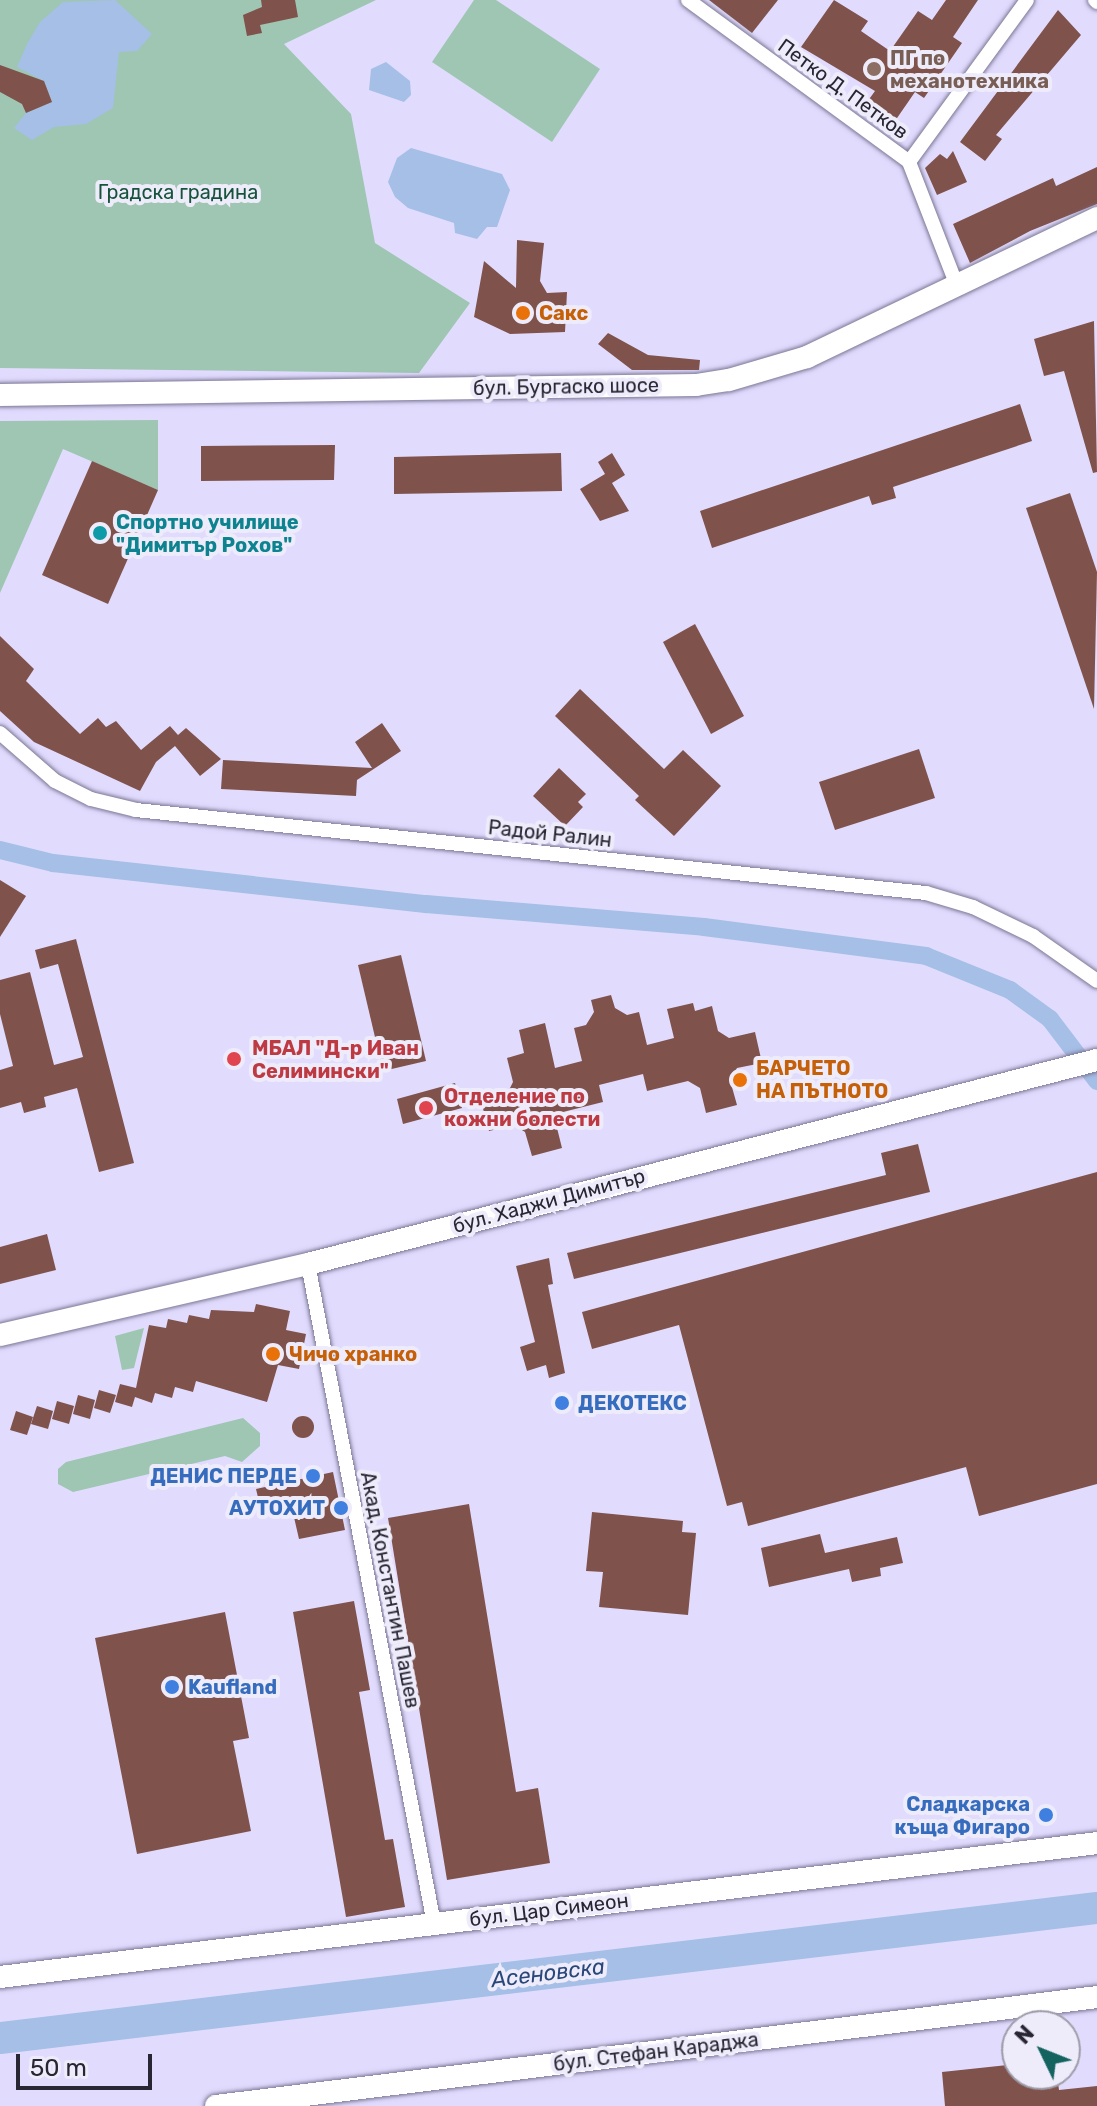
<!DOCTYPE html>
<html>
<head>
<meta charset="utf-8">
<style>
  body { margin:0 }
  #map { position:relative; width:1097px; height:2106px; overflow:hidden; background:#e1dcfe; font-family:Rubik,sans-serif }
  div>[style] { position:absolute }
  .green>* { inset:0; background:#9ec6b2 }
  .water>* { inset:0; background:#a6bfe7 }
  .canal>* { height:18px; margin:-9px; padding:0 9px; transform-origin:9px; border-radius:9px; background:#a6bfe7 }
  .river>* { height:32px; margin:-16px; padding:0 16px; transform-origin:16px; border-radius:16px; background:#a6bfe7 }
  .building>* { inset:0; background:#80524c }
  .round { border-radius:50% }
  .roads { filter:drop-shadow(0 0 2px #7b7694) drop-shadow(0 0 2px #7b7694) }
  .street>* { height:14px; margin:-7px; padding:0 7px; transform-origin:7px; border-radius:7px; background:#fff }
  .secondary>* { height:22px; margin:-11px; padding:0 11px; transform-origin:11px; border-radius:11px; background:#fff }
  .dots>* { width:22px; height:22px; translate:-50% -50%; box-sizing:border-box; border:4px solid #eeecfa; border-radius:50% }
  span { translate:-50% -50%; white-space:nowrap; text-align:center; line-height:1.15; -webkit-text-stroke:8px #eeecfa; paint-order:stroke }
  .education-label { font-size:20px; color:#785e54; font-weight:700 }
  .left { translate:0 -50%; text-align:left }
  .street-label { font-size:20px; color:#282633 }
  .park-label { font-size:20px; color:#16533b }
  .food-label { font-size:20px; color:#c56008; font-weight:700 }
  .culture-label { font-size:20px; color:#0d838f; font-weight:700 }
  .health-label { font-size:20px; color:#be3a42; font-weight:700 }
  .shop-label { font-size:20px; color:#366cbe; font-weight:700 }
  .right { translate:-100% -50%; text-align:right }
  .water-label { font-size:22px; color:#29487a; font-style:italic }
  .north { position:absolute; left:1001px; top:2010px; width:80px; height:80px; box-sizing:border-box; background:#eeecfa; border:2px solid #9f9daa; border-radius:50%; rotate:313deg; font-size:22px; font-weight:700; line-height:32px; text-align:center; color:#282633 }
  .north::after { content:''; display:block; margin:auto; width:28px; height:36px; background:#146360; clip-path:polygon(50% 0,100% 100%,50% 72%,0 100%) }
  .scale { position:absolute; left:16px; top:2054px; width:136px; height:36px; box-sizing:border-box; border:4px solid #282633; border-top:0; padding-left:10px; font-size:24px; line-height:28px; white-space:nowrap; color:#282633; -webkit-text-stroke:6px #eeecfa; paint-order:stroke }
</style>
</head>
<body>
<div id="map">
  <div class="green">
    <i style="clip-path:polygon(0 0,376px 0,284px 44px,351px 114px,375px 243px,470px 303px,419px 373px,0 368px)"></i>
    <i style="clip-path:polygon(474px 0,496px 0,600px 69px,552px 142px,432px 62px)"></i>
    <i style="clip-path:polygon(158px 420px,158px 490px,63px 449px,0 593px,0 421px)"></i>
    <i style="clip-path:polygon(144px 1328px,134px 1368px,122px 1370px,115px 1336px)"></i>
    <i style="clip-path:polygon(243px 1418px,260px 1433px,260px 1446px,242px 1462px,225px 1456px,73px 1492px,58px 1484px,58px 1469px,66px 1462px)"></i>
  </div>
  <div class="water">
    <i style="clip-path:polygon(115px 0,152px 34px,137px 51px,119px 52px,113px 108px,86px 124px,54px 127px,32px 140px,14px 128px,26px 113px,52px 102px,44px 81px,17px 67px,27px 44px,40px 22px,63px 2px)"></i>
    <i style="clip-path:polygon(386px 62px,410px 81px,411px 95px,404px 102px,369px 90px,371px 69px)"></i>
    <i style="clip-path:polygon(411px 148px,502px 174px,510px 190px,497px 227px,487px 227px,477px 239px,455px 233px,454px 223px,408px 208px,395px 197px,388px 182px,397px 158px)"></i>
  </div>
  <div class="canal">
    <i style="left:0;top:850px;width:55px;rotate:13.8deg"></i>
    <i style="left:53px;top:863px;width:375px;rotate:6.3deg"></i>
    <i style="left:426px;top:904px;width:279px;rotate:4.7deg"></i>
    <i style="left:704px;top:927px;width:224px;rotate:7.4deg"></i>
    <i style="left:926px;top:956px;width:91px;rotate:22deg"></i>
    <i style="left:1010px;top:990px;width:49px;rotate:35.9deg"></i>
    <i style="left:1050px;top:1019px;width:78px;rotate:52.8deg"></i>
  </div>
  <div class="river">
    <i style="left:0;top:2038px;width:1105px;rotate:-6.76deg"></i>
  </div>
  <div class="building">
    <i style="clip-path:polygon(261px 0,295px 0,298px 17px,260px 25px,262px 33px,247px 36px,243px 15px,262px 7px)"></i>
    <i style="clip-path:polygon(709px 0,778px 0,752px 33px)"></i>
    <i style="clip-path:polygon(834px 0,868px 21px,861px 31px,890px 51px,918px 11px,932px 20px,946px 0,978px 0,953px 37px,962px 43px,924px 98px,915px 92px,895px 121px,867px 102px,875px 91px,801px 47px)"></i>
    <i style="clip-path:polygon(1058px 10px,1081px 35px,996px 135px,1002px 139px,985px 161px,960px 142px)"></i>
    <i style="clip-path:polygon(0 65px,44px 81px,52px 102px,26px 113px,22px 104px,0 92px)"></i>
    <i style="clip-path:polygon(953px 151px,967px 182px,937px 195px,925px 168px,940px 154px,947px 159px)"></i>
    <i style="clip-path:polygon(1097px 167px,1097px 204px,1030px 231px,970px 263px,953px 224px,1053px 178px,1056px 186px)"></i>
    <i style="clip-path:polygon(517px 240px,544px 243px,540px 281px,547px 293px,567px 292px,565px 332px,510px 334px,474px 317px,484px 261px,516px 288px)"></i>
    <i style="clip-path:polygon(1094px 321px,1097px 472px,1093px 473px,1064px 371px,1044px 376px,1034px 339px)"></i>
    <i style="clip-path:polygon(608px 333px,648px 355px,700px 360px,699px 370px,632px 370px,598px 344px)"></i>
    <i style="clip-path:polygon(1020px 404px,1032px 441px,893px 487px,896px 498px,872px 505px,869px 496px,712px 548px,700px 511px)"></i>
    <i style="clip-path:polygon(335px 445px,334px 480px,201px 481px,201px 446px)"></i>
    <i style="clip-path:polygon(561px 453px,562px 491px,394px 494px,394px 457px)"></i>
    <i style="clip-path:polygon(612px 453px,625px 475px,612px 483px,629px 511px,600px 521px,580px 489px,605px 474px,598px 462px)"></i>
    <i style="clip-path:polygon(92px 461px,158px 490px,108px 604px,42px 575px)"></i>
    <i style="clip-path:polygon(1070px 493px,1097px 572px,1094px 709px,1026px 508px)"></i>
    <i style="clip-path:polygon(695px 624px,744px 716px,711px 734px,663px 642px)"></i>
    <i style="clip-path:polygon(0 636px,34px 669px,26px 681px,80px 734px,98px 718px,106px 727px,116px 721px,141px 750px,170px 726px,178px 735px,186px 728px,221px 759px,200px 776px,175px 746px,156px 762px,140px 791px,34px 742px,0 711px)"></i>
    <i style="clip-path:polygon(580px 689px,664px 769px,683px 750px,721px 786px,674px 836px,635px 800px,639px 796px,555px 716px)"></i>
    <i style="clip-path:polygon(382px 723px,401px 751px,357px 780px,356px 796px,221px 789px,223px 760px,372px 768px,355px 742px)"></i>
    <i style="clip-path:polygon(919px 749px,935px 798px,835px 830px,819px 782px)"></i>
    <i style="clip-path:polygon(559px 768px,586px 794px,578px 802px,583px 807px,565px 826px,533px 796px)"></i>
    <i style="clip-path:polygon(0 880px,26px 896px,0 937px)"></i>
    <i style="clip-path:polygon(76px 939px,134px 1163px,99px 1172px,77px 1088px,44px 1097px,46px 1107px,24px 1113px,21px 1102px,0 1108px,0 1070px,13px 1066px,0 1014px,0 980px,30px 972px,54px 1065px,83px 1057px,58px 964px,40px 969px,35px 950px)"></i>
    <i style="clip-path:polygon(401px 955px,426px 1061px,383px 1071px,358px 965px)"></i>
    <i style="clip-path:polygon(611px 995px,615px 1008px,627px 1015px,639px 1012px,647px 1045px,674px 1038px,667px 1009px,693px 1003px,695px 1011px,712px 1006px,718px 1031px,729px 1038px,755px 1032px,762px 1063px,737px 1068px,730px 1080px,737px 1105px,706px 1113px,700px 1088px,688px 1081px,647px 1091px,643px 1074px,599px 1085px,603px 1102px,563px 1112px,556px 1124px,562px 1148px,532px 1156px,525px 1132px,514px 1125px,489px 1131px,481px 1101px,507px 1094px,513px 1082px,507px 1058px,524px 1053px,519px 1030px,545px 1023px,555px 1068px,582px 1061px,574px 1028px,586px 1025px,594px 1012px,591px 1000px)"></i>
    <i style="clip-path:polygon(455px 1083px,462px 1108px,403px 1124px,397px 1099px)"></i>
    <i style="clip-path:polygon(918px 1144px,930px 1192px,574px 1279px,567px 1253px,886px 1175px,881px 1153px)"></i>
    <i style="clip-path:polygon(1097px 1172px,1097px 1484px,979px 1516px,966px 1467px,748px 1526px,742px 1502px,727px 1506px,679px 1325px,592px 1349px,582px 1312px)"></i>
    <i style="clip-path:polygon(47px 1234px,56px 1270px,0 1284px,0 1247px)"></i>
    <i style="clip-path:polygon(549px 1258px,553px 1284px,548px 1285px,565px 1373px,549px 1378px,546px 1365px,527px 1371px,520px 1347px,535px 1342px,516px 1266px)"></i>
    <i style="clip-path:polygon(256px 1304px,290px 1311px,286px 1330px,306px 1334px,299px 1369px,278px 1365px,267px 1402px,196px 1381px,193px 1392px,175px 1387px,172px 1398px,155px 1393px,152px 1403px,135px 1397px,132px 1407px,115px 1402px,120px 1384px,136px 1388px,149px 1325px,166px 1328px,168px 1319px,187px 1323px,189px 1315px,209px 1319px,211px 1310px,254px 1312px)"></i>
    <i style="clip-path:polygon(99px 1390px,116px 1395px,110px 1413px,94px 1408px)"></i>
    <i style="clip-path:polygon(78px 1395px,95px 1400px,90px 1419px,73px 1414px)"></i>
    <i style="clip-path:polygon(57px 1401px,74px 1406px,69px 1424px,52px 1419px)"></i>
    <i style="clip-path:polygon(37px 1406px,53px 1411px,48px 1429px,31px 1424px)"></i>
    <i style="clip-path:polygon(16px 1411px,33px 1417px,27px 1435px,10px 1430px)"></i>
    <i class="round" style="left:292px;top:1416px;width:22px;height:22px"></i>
    <i style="clip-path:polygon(333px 1472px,345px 1530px,299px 1539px,290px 1500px,260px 1506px,256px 1489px)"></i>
    <i style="clip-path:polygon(469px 1504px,516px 1792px,538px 1788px,550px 1863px,447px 1880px,388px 1518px)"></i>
    <i style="clip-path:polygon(592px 1512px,683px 1521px,682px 1532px,696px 1533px,688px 1615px,599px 1607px,603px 1572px,586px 1571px)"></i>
    <i style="clip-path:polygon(820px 1534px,825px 1553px,897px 1537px,903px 1563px,880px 1568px,881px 1576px,852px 1582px,849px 1569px,769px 1587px,761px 1548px)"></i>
    <i style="clip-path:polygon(354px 1601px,370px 1690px,359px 1692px,385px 1840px,393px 1839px,405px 1907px,346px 1917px,293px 1612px)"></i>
    <i style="clip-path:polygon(225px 1612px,249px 1738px,233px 1741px,251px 1831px,137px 1854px,95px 1638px)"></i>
    <i style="clip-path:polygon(1017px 2064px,1017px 2074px,1057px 2074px,1059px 2090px,1097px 2086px,1097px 2106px,945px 2106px,942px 2072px)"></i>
  </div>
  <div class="roads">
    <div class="street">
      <i style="left:688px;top:0;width:274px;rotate:36.2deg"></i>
      <i style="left:909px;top:162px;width:130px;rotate:68.8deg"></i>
      <i style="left:1095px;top:0;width:3px;rotate:45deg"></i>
      <i style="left:909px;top:162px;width:200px;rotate:-53.9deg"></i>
      <i style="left:0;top:733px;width:73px;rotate:41.1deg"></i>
      <i style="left:55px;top:781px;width:40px;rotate:26.6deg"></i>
      <i style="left:91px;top:799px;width:46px;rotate:13.7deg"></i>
      <i style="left:136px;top:810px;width:794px;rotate:6deg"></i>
      <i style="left:926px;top:893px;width:49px;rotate:16.6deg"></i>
      <i style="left:973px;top:907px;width:67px;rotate:25.8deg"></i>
      <i style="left:1033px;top:936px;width:78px;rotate:35.1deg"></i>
      <i style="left:308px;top:1264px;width:672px;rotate:79.19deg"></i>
    </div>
    <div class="secondary">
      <i style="left:0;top:395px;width:696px;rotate:-0.82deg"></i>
      <i style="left:696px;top:385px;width:33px;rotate:-9deg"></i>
      <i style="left:729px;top:380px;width:81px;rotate:-16.4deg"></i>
      <i style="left:807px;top:357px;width:322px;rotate:-25.6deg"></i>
      <i style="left:0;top:1335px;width:316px;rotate:-13deg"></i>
      <i style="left:308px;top:1264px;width:815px;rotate:-14.5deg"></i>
      <i style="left:0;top:1977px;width:1105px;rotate:-6.96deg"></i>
      <i style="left:216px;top:2106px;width:888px;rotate:-7.05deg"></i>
    </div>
  </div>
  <div class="dots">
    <i style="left:874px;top:69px;background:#8d6e63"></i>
    <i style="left:523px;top:313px;background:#e8710a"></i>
    <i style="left:100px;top:533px;background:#0f9aa8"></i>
    <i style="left:234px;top:1059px;background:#e0444e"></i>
    <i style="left:740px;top:1080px;background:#e8710a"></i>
    <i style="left:426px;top:1108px;background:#e0444e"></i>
    <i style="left:273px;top:1354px;background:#e8710a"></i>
    <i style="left:562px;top:1403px;background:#3f7fe0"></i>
    <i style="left:313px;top:1476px;background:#3f7fe0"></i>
    <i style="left:341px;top:1508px;background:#3f7fe0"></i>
    <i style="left:172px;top:1687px;background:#3f7fe0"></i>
    <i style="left:1046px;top:1815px;background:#3f7fe0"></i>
  </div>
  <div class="education-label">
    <span class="left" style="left:890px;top:70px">ПГ по<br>механотехника</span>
  </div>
  <div class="street-label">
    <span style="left:843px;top:89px;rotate:36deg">Петко Д. Петков</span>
    <span style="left:566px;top:387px;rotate:-1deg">бул. Бургаско шосе</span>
    <span style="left:550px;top:834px;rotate:6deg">Радой Ралин</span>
    <span style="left:549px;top:1201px;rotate:-15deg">бул. Хаджи Димитър</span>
    <span style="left:390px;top:1590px;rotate:79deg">Акад. Константин Пашев</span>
    <span style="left:549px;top:1910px;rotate:-7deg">бул. Цар Симеон</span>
    <span style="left:656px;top:2052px;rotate:-7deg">бул. Стефан Караджа</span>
  </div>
  <div class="park-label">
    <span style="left:178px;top:192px">Градска градина</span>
  </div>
  <div class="food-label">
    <span class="left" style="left:539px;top:313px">Сакс</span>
    <span class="left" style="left:756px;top:1080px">БАРЧЕТО<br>НА ПЪТНОТО</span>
    <span class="left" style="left:289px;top:1354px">Чичо хранко</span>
  </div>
  <div class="culture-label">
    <span class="left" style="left:116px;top:534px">Спортно училище<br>"Димитър Рохов"</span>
  </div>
  <div class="health-label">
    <span class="left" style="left:252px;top:1060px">МБАЛ "Д-р Иван<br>Селимински"</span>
    <span class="left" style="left:444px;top:1108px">Отделение по<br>кожни болести</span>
  </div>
  <div class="shop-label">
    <span class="left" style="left:578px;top:1403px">ДЕКОТЕКС</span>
    <span class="right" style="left:297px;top:1476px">ДЕНИС ПЕРДЕ</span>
    <span class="right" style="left:325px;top:1508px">АУТОХИТ</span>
    <span class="left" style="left:188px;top:1687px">Kaufland</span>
    <span class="right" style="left:1030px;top:1816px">Сладкарска<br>къща Фигаро</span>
  </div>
  <div class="water-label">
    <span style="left:548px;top:1973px;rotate:-7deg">Асеновска</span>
  </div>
  <div class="north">N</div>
  <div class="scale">50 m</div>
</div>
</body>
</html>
